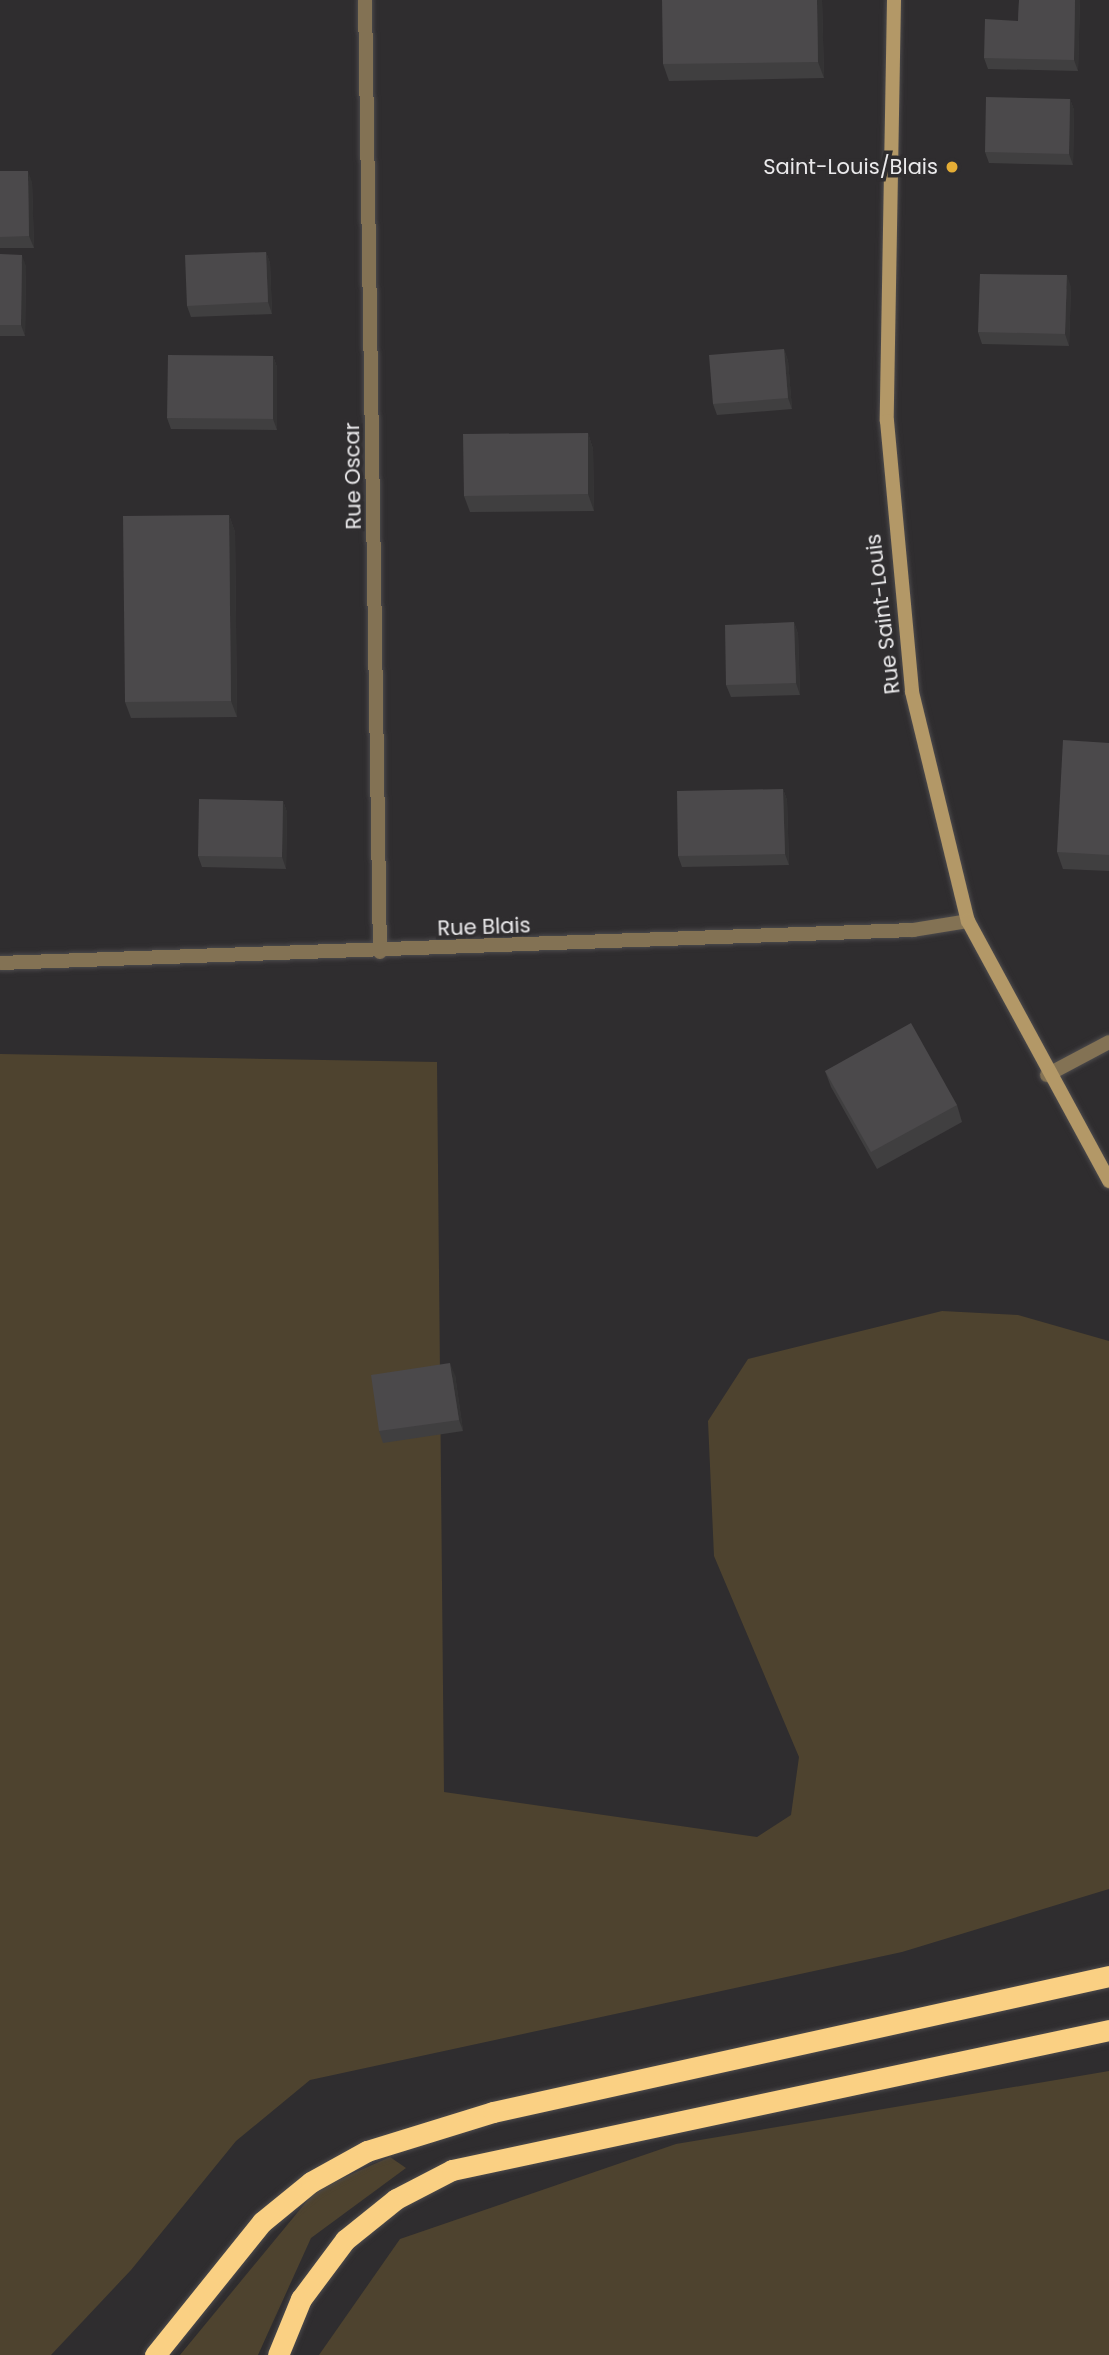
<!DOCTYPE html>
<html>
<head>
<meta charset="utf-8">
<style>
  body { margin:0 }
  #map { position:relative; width:1109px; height:2355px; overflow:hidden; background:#2f2d2f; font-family:Poppins,sans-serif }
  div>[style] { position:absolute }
  .green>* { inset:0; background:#4e432f }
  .roads { filter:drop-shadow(0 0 2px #4d4b4d) drop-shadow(0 0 2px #4d4b4d) }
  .street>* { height:14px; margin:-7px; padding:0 7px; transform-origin:7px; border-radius:7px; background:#837254 }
  .secondary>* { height:14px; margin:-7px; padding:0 7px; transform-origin:7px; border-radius:7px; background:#b39867 }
  .highway>* { height:21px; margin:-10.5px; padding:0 10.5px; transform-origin:10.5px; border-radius:10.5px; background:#fad083 }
  .wall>* { inset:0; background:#403f40 }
  .shaded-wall>* { inset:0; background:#343334 }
  .building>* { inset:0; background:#4b494b }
  .dots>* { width:19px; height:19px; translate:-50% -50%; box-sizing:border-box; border:4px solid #2f2d2f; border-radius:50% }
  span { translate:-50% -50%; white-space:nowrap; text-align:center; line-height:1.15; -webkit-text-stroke:7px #2f2d2f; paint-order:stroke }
  .poi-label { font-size:21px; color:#ebeaec }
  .right { translate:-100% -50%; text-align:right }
  .street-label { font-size:21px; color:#ebeaec }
</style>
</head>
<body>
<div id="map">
  <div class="green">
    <i style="clip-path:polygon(0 1054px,437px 1062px,444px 1792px,757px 1837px,791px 1815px,799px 1757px,714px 1556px,708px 1421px,748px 1359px,942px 1311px,1018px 1315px,1109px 1341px,1109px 1889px,902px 1952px,310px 2080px,236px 2141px,131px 2270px,51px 2355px,0 2355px)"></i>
    <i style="clip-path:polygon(1109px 2071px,1109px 2355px,319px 2355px,400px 2239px,676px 2144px)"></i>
    <i style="clip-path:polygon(390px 2157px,406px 2168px,311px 2238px,258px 2355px,180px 2355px,316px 2190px)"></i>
  </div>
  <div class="roads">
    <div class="street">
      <i style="left:365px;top:0;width:952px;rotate:89.1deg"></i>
      <i style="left:0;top:963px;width:914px;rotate:-2.07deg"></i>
      <i style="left:913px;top:930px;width:56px;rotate:-9.3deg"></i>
      <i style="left:1047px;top:1075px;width:70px;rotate:-28deg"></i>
    </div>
    <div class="secondary">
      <i style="left:894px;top:0;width:421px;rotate:91deg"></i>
      <i style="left:887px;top:421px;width:272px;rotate:84.7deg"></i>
      <i style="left:912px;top:692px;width:236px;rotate:76.3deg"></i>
      <i style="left:968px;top:921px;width:296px;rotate:61.5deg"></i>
    </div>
    <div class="highway">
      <i style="left:155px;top:2355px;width:171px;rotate:-51.2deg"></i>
      <i style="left:262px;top:2222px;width:63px;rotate:-39.2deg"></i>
      <i style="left:311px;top:2182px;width:64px;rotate:-29deg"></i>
      <i style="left:367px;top:2151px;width:132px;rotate:-17.2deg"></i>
      <i style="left:493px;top:2112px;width:631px;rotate:-12.45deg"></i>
      <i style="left:278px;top:2355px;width:61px;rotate:-67.7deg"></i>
      <i style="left:301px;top:2299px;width:74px;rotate:-53.3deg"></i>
      <i style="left:345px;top:2240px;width:65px;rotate:-38.8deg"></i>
      <i style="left:396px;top:2199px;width:63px;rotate:-27.4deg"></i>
      <i style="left:452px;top:2170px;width:672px;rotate:-12.03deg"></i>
    </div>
  </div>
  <div class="wall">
    <i style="clip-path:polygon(822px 0,824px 78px,669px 81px,663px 64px)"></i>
    <i style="clip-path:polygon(1019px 0,1080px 0,1078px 71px,988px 69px,984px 58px,1018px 21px)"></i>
    <i style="clip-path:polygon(1070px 99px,1074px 110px,1073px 165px,989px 163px,985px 152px)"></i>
    <i style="clip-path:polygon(0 171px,32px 182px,34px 248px,0 248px)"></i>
    <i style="clip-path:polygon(266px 252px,270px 263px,272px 314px,191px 317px,187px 306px)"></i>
    <i style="clip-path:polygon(0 254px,26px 266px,25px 336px,0 336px)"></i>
    <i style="clip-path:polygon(1071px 287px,1069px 346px,982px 344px,978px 332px)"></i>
    <i style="clip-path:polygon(784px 349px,788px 361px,792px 409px,717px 415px,713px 404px)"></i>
    <i style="clip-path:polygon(273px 356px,277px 367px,277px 430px,171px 429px,167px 418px)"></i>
    <i style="clip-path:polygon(588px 433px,593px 449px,594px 511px,470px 512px,464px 496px)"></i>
    <i style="clip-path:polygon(229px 515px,235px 532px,237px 717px,131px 718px,125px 702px)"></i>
    <i style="clip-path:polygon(794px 622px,798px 634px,800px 695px,731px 697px,726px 685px)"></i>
    <i style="clip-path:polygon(1109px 743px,1109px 871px,1063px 869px,1057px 852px)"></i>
    <i style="clip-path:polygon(783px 789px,787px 800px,789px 865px,682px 867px,678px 856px)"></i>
    <i style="clip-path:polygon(283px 801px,287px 812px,286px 869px,202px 867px,198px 856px)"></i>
    <i style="clip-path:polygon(825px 1071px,957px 1105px,962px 1122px,877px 1169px,831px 1087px)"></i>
    <i style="clip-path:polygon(455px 1375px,463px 1431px,383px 1443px,379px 1431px)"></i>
  </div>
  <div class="shaded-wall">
    <i style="clip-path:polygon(817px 0,822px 0,824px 78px,818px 62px)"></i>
    <i style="clip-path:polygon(1075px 0,1080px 0,1078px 71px,1074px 60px)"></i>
    <i style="clip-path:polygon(1070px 99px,1074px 110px,1073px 165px,1069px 154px)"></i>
    <i style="clip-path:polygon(28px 171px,32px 182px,34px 248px,29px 236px)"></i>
    <i style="clip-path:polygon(266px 252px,270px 263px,272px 314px,268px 302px)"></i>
    <i style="clip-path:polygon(22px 255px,26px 266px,25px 336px,21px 325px)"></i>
    <i style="clip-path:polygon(1067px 275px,1071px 287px,1069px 346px,1065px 334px)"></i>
    <i style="clip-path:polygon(784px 349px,788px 361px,792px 409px,788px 398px)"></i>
    <i style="clip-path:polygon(273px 356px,277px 367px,277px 430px,273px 419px)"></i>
    <i style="clip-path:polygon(588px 433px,593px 449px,594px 511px,588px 494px)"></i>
    <i style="clip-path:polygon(229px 515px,235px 532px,237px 717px,231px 701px)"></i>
    <i style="clip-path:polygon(794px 622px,798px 634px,800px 695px,796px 683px)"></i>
    <i style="clip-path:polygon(783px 789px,787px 800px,789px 865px,785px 854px)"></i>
    <i style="clip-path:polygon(283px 801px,287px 812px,286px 869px,282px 857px)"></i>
    <i style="clip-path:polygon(450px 1363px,455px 1375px,463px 1431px,459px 1420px)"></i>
  </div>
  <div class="building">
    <i style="clip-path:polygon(662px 0,817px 0,818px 62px,663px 64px)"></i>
    <i style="clip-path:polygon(1019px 0,1075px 0,1074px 60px,984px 58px,985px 19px,1018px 21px)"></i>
    <i style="clip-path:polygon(986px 97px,1070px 99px,1069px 154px,985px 152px)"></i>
    <i style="clip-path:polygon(0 171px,28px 171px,29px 236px,0 237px)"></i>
    <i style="clip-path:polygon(266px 252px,268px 302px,187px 306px,185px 255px)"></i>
    <i style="clip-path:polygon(0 254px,22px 255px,21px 325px,0 325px)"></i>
    <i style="clip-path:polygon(980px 274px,1067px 275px,1065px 334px,978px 332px)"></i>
    <i style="clip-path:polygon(784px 349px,788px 398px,713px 404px,709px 355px)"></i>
    <i style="clip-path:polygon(168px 355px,273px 356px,273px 419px,167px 418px)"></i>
    <i style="clip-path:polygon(588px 433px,588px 494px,464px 496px,463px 434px)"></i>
    <i style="clip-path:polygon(229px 515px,231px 701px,125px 702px,123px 516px)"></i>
    <i style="clip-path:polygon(794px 622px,796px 683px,726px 685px,725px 625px)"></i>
    <i style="clip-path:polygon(1063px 740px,1109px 743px,1109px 855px,1057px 852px)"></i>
    <i style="clip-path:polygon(783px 789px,785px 854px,678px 856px,677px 791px)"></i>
    <i style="clip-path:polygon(199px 799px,283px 801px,282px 857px,198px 856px)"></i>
    <i style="clip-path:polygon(911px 1023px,957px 1105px,871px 1152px,825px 1071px)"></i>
    <i style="clip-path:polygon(450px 1363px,459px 1420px,379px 1431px,371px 1375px)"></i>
  </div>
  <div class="dots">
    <i style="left:952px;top:167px;background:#e5ad35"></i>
  </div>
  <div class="poi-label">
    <span class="right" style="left:938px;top:167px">Saint-Louis/Blais</span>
  </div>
  <div class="street-label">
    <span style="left:353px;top:476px;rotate:-91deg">Rue Oscar</span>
    <span style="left:883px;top:614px;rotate:-97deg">Rue Saint-Louis</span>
    <span style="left:484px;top:927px;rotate:-2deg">Rue Blais</span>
  </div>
</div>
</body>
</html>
